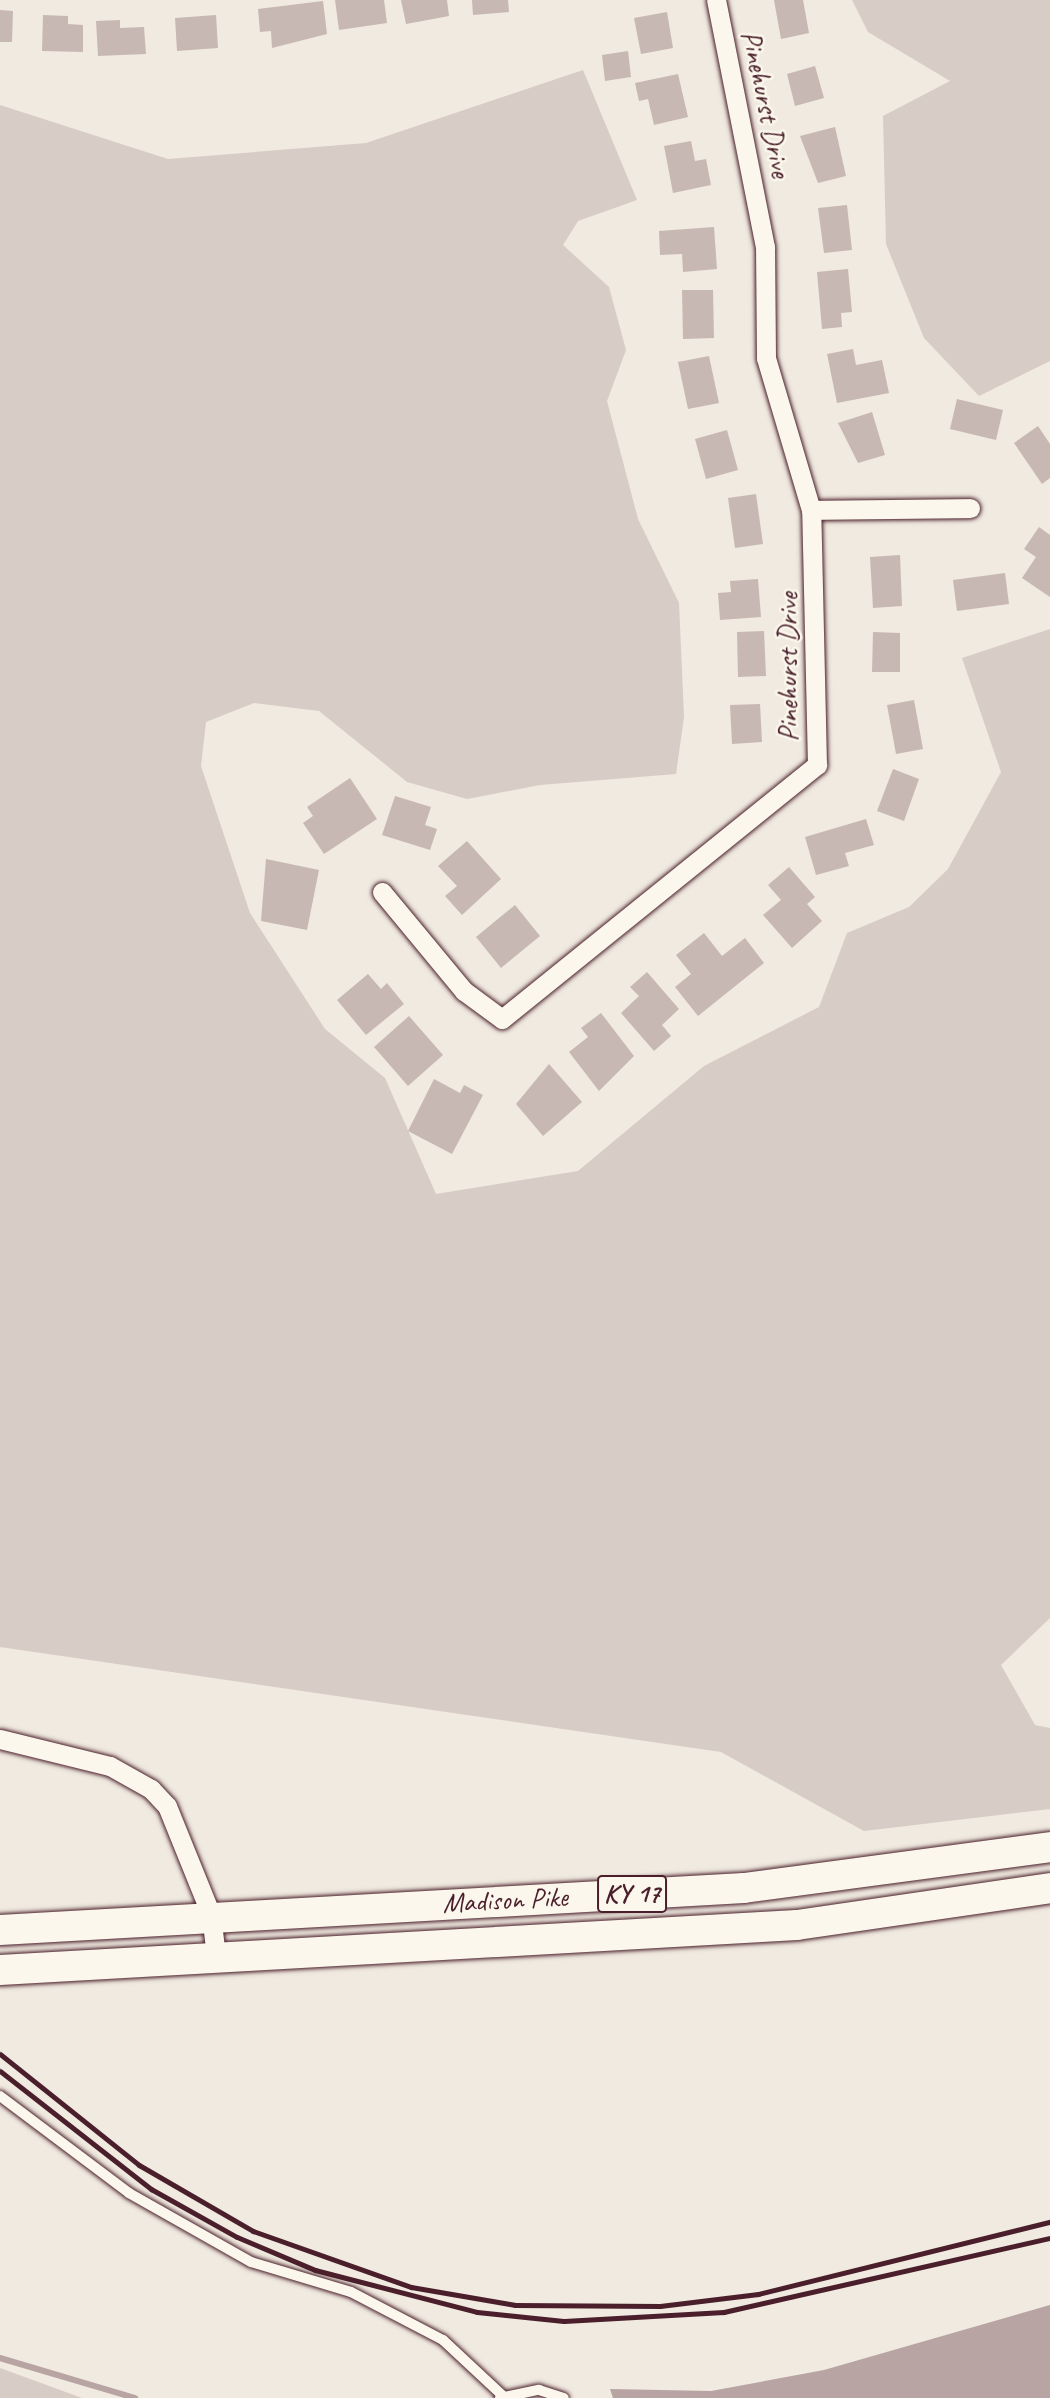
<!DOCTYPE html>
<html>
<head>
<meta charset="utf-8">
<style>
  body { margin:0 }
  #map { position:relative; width:1050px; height:2398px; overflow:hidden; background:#f0eae0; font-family:Caveat,sans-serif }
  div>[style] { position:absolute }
  .green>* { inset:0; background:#d8ccc6 }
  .water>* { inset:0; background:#b8a4a2 }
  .stream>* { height:6px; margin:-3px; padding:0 3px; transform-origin:3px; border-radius:3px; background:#b8a4a2 }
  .building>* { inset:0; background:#c8b8b3 }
  .roads { filter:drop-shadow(0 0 2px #4a1f2b) drop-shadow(0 0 2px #4a1f2b) }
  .lane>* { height:10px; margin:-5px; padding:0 5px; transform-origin:5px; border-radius:5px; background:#fbf7ec }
  .street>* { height:19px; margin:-9.5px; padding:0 9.5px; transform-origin:9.5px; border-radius:9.5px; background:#fbf7ec }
  .primary>* { height:30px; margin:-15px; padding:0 15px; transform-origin:15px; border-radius:15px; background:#fbf7ec }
  .rail>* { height:5px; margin:-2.5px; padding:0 2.5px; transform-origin:2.5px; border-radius:2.5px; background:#4a1f2b }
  span { translate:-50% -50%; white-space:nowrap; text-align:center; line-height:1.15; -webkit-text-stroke:5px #fbf7ec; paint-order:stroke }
  .shield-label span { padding:2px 5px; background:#fbf7ec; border:2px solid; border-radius:5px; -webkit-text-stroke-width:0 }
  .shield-label { font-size:26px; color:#4a1f2b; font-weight:700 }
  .street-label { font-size:28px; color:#4a1f2b }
</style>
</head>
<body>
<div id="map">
  <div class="green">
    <i style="clip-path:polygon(852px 0,1050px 0,1050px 361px,979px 396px,924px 338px,886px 244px,883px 116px,950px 81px,868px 32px)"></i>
    <i style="clip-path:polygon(583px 70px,637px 200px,578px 221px,563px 245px,609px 287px,626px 350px,607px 401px,638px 519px,679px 603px,684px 717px,676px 774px,540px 785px,467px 799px,407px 782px,319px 711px,254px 703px,206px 722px,201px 766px,250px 913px,325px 1029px,385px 1078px,436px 1194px,578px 1171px,704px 1066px,819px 1007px,847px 933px,909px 907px,948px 869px,1001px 772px,962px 658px,1050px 629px,1050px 1618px,1001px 1665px,1035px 1725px,1050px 1728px,1050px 1809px,864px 1831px,721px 1752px,0 1647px,0 105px,168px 159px,366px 143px)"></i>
    <i style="clip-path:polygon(0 2368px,82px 2398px,0 2398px)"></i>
  </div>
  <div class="water">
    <i style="clip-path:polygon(1050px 2305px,1050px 2398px,613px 2398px,610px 2389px,711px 2391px,824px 2370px)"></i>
  </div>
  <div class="stream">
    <i style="left:0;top:2358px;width:141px;rotate:16.5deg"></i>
  </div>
  <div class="building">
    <i style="clip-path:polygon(335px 0,384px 0,387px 23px,339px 30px)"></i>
    <i style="clip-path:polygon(401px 0,447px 0,449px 16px,406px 24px)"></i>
    <i style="clip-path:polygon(472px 0,508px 0,509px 12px,473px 15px)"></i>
    <i style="clip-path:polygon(774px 0,803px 0,809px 33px,781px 39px)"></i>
    <i style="clip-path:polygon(323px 1px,327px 34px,272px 48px,271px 31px,260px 32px,258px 9px)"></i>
    <i style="clip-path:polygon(0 10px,13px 11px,12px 42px,0 42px)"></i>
    <i style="clip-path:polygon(667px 12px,673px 48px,641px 54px,634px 18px)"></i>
    <i style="clip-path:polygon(43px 15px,68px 16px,68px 24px,83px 25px,83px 52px,42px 51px)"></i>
    <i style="clip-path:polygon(216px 15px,218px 48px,177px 51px,175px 18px)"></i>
    <i style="clip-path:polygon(120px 20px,120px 28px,144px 27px,146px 54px,98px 56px,96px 21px)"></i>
    <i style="clip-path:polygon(628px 51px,631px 77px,605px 81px,602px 55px)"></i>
    <i style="clip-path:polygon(815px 66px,824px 98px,795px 106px,787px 74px)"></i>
    <i style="clip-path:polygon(678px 74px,688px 117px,654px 125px,648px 99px,639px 101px,635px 83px)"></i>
    <i style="clip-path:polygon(835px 127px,846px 176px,818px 183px,800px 136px)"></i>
    <i style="clip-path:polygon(691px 141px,695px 161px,706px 159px,711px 185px,673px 193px,664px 146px)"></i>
    <i style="clip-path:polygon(847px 205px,852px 250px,824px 253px,818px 208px)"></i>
    <i style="clip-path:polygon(714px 227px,717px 269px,683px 272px,682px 254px,660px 255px,659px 231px)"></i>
    <i style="clip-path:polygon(848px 269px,852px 312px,841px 313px,842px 327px,822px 329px,817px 272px)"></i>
    <i style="clip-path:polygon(682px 290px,713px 290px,714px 338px,683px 339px)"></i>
    <i style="clip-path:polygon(853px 349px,856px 365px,882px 360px,889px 393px,837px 403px,827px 354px)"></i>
    <i style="clip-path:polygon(709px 356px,719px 403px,688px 409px,678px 362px)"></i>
    <i style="clip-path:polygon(957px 399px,1003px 410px,996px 440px,950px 429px)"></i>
    <i style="clip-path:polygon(872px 412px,885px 455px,858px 463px,838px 423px)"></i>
    <i style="clip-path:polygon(1038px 426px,1050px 444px,1050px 478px,1042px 484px,1014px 443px)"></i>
    <i style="clip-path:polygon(727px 430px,738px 470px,706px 479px,695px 439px)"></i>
    <i style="clip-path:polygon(756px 494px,763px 544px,735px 548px,728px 498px)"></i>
    <i style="clip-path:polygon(1039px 527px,1050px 535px,1050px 597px,1022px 578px,1036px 557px,1024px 549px)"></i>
    <i style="clip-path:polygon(900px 555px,902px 606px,873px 608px,870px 557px)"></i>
    <i style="clip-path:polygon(1005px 573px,1009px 604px,957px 611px,953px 580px)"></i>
    <i style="clip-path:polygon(758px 579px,761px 617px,720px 620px,718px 593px,731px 592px,730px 581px)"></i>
    <i style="clip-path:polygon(764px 631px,766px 676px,738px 677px,737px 632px)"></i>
    <i style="clip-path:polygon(873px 632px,900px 633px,900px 672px,872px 672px)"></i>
    <i style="clip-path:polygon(914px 700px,923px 749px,896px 754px,887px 705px)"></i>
    <i style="clip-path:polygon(760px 704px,762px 742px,732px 744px,730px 705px)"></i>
    <i style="clip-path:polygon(893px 769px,919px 779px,904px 821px,877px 811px)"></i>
    <i style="clip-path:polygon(350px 778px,377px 819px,324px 854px,303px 823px,313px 816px,307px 807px)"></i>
    <i style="clip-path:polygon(395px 796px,431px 807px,425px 825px,437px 829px,430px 850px,382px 835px)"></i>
    <i style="clip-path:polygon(866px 819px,874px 845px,845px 853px,849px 866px,816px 875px,805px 837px)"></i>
    <i style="clip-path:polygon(467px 841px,501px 879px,462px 915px,445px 896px,457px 886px,438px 866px)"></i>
    <i style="clip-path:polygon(266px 859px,319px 870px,307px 930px,261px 921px)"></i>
    <i style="clip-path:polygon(789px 867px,815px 897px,807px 904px,822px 921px,792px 948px,763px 915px,781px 900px,768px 885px)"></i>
    <i style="clip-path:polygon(515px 905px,540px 936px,501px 968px,476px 937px)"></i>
    <i style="clip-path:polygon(704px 933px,722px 956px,745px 938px,764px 963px,698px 1016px,675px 987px,691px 974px,676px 955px)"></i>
    <i style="clip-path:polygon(647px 972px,679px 1009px,662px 1025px,671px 1036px,654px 1051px,621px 1013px,639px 996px,630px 987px)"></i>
    <i style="clip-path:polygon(368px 974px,381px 989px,387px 983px,404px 1004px,366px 1035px,337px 1000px)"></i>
    <i style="clip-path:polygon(601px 1013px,634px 1056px,599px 1091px,569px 1052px,588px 1037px,581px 1028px)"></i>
    <i style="clip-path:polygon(409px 1016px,443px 1055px,408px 1086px,374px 1047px)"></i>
    <i style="clip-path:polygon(549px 1064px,582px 1102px,543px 1136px,516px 1104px)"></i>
    <i style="clip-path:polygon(434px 1079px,460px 1093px,464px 1085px,483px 1095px,452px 1154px,408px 1131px)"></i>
  </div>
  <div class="roads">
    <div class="lane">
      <i style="left:0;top:2096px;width:161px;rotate:36.9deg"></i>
      <i style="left:129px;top:2193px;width:140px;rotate:29.5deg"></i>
      <i style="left:251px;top:2262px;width:104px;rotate:16.7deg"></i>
      <i style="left:351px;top:2292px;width:104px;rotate:27.6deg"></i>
      <i style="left:443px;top:2340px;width:81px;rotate:43deg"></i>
      <i style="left:500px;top:2398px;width:40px;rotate:-12deg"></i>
      <i style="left:539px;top:2390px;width:26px;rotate:18deg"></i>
    </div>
    <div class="street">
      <i style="left:811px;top:510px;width:159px;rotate:-0.7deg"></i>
      <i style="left:382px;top:892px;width:129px;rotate:50.4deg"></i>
      <i style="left:464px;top:991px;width:47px;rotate:36.4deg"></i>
      <i style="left:502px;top:1019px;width:405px;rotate:-38.9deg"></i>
      <i style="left:817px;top:765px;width:255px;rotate:-91.3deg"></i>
      <i style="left:811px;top:510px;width:159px;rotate:-106.5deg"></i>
      <i style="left:766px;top:358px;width:111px;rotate:-90.5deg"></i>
      <i style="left:765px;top:247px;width:252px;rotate:-101.2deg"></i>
      <i style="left:0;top:1739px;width:113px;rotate:13.8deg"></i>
      <i style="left:110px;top:1766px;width:47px;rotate:29.3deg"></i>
      <i style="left:151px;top:1789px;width:23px;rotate:47deg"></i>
      <i style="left:167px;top:1806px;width:118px;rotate:68deg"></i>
      <i style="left:211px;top:1915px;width:38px;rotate:83deg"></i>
    </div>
    <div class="primary">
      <i style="left:0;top:1930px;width:745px;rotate:-3.23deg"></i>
      <i style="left:744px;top:1888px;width:309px;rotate:-7.6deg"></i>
      <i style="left:0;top:1970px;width:798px;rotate:-3.23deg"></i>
      <i style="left:797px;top:1925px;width:256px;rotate:-8.3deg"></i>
    </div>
  </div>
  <div class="rail">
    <i style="left:0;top:2054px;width:178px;rotate:38.6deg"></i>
    <i style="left:139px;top:2165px;width:132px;rotate:30.1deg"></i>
    <i style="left:253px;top:2231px;width:168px;rotate:19.5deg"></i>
    <i style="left:411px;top:2287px;width:106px;rotate:9.8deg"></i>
    <i style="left:515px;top:2305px;width:145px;rotate:0.4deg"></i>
    <i style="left:660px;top:2306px;width:99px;rotate:-7deg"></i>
    <i style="left:758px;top:2294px;width:301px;rotate:-13.9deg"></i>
    <i style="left:0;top:2071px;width:192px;rotate:38deg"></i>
    <i style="left:151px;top:2189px;width:98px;rotate:29.2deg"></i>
    <i style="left:237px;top:2237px;width:85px;rotate:22.9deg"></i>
    <i style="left:315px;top:2270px;width:167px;rotate:14.5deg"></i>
    <i style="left:477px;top:2312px;width:87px;rotate:5.9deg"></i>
    <i style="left:564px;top:2321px;width:160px;rotate:-3.2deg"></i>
    <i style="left:724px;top:2312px;width:334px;rotate:-12.8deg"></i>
  </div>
  <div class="shield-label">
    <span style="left:632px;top:1894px">KY 17</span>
  </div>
  <div class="street-label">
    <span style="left:766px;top:104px;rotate:78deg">Pinehurst Drive</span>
    <span style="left:788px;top:667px;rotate:-90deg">Pinehurst Drive</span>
    <span style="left:505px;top:1900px;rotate:-3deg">Madison Pike</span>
  </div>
</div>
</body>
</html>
